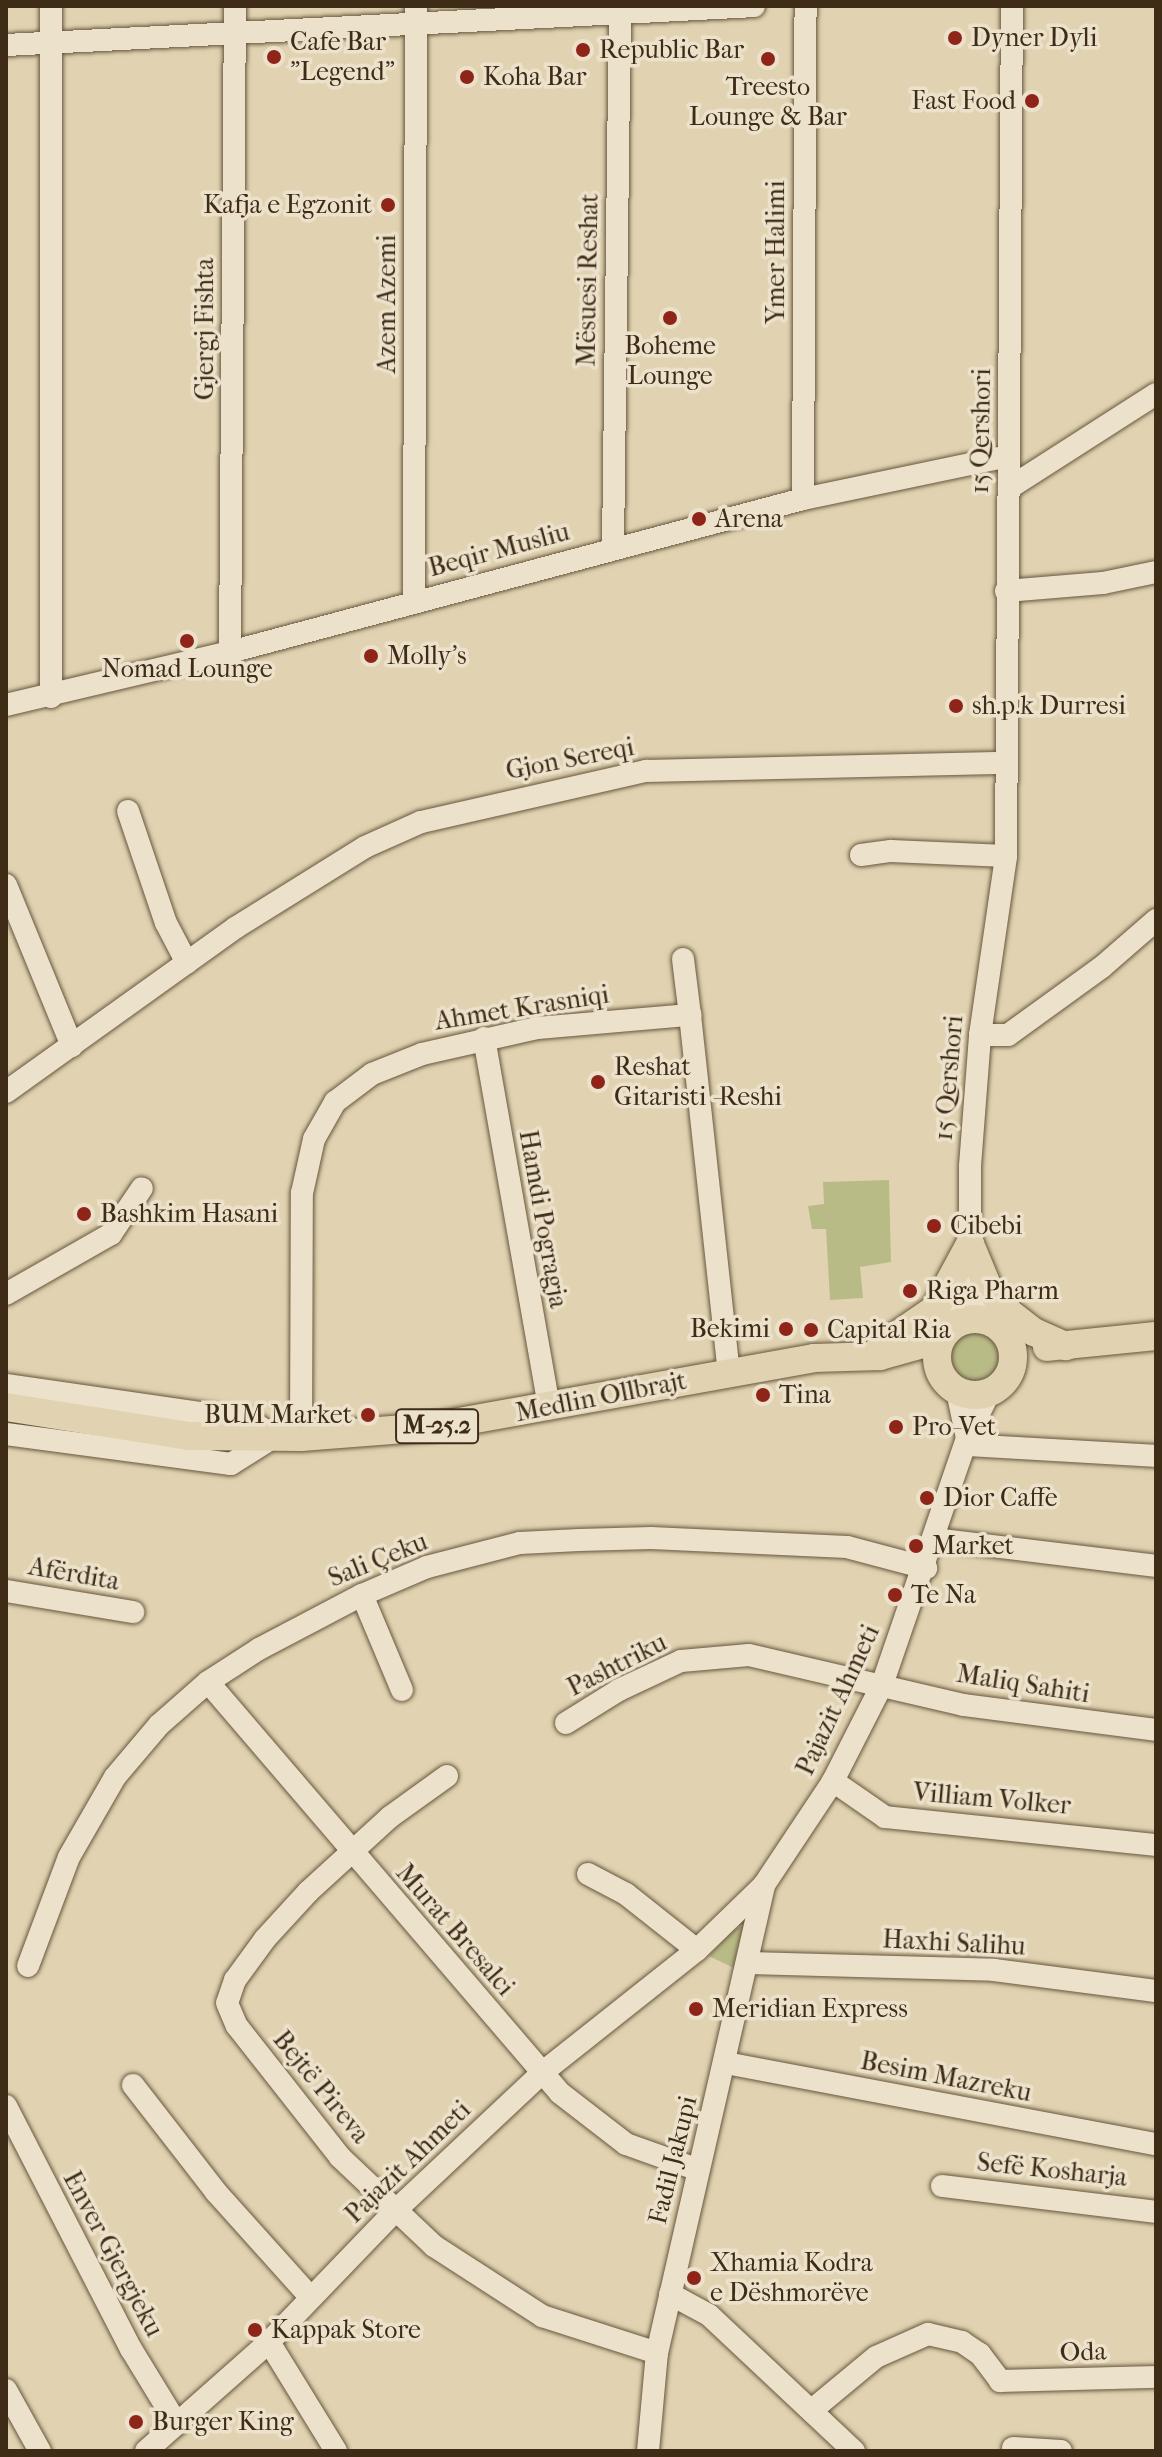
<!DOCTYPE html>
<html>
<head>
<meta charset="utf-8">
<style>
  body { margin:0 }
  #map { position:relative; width:1162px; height:2457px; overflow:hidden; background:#e1d3b1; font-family:"IM FELL French Canon",serif }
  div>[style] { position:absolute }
  .green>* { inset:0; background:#b9bb87 }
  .round { border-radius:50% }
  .roads { filter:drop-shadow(0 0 2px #68563e) drop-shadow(0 0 2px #68563e) }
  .minor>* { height:22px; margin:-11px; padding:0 11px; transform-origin:11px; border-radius:11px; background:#ece2cc }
  .major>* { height:28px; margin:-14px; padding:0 14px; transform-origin:14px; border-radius:14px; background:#e1d3b1 }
  .major>.ring { margin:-14px; padding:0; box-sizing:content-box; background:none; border:28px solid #e1d3b1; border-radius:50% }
  .dots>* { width:22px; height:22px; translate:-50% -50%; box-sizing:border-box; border:4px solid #ece2cc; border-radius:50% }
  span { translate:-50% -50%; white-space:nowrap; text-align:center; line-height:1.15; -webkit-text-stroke:7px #ece2cc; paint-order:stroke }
  .shield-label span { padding:2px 6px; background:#ece2cc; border:2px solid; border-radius:6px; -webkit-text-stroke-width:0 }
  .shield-label { font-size:24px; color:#3f2c17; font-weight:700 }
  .poi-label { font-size:26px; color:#3f2c17 }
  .left { translate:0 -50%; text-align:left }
  .right { translate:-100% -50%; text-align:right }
  .street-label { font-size:26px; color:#3f2c17 }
  .frame { position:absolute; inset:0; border:8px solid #3f2c17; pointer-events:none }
</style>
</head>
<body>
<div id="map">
  <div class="green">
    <i style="clip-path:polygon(889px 1180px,891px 1262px,860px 1267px,863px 1298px,830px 1300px,826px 1229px,812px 1229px,808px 1206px,824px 1204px,823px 1182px)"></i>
    <i class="round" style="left:945px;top:1326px;width:62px;height:62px"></i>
    <i style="clip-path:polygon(744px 1926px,740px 1971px,709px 1956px,734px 1929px)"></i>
  </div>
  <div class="roads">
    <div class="minor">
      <i style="left:51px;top:6px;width:691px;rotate:90deg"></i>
      <i style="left:6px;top:45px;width:749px;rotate:-2.98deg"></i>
      <i style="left:1009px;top:488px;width:174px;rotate:-32.6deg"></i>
      <i style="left:803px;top:499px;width:493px;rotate:-89.7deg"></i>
      <i style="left:613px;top:548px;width:542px;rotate:-89.26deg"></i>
      <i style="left:1006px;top:591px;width:97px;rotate:-4.7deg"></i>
      <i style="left:1103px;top:583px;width:54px;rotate:-11.7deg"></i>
      <i style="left:414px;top:602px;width:596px;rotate:-89.81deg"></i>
      <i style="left:230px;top:652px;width:646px;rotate:-89.56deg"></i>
      <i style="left:6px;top:705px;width:230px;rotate:-13.3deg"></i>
      <i style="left:230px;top:652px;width:593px;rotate:-14.95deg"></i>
      <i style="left:803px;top:499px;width:210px;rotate:-11.8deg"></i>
      <i style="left:128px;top:811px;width:118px;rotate:71.3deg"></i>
      <i style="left:166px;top:923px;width:45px;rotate:62.3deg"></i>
      <i style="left:861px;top:855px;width:30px;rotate:-8deg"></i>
      <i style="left:891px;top:851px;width:115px;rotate:2.5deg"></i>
      <i style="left:6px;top:885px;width:174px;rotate:67.7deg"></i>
      <i style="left:683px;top:959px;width:56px;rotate:82.9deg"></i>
      <i style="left:980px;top:1035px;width:28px"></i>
      <i style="left:1008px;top:1035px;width:116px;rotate:-35.9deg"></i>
      <i style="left:1102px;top:967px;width:72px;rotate:-41deg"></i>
      <i style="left:484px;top:1038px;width:376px;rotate:80deg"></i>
      <i style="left:6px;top:1092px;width:282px;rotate:-35.6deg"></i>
      <i style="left:235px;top:928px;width:153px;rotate:-31.9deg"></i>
      <i style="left:365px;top:847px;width:61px;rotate:-24.1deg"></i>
      <i style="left:421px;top:822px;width:231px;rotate:-12.8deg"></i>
      <i style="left:646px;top:771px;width:361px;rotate:-1.3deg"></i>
      <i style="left:973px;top:1272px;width:50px;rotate:74.8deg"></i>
      <i style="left:6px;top:1294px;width:121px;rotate:-29.7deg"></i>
      <i style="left:111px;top:1234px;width:55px;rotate:-56deg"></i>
      <i style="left:957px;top:1323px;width:65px;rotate:-78.5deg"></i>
      <i style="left:970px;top:1259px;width:93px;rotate:-90deg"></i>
      <i style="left:970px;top:1166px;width:131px;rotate:-85.6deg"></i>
      <i style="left:980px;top:1035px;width:181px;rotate:-81.7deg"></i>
      <i style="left:1006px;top:856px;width:850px;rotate:-89.6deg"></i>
      <i style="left:6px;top:1385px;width:246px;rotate:8.2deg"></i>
      <i style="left:250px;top:1420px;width:29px;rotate:35deg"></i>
      <i style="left:274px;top:1437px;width:51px;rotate:147.9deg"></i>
      <i style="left:231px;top:1464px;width:227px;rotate:-172.4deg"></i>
      <i style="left:957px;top:1391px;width:48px;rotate:78deg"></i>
      <i style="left:301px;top:1437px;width:244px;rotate:-89.8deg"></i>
      <i style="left:302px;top:1193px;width:55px;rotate:-77.5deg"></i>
      <i style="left:314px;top:1139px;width:43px;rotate:-60.4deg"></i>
      <i style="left:335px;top:1102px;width:46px;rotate:-37.1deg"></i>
      <i style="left:372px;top:1074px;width:54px;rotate:-21.8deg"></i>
      <i style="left:422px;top:1054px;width:118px;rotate:-12.7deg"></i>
      <i style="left:537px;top:1028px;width:154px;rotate:-4.9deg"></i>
      <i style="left:690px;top:1015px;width:360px;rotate:83.8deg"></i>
      <i style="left:966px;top:1445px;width:190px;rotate:3.3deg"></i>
      <i style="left:934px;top:1539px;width:224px;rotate:6.9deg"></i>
      <i style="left:6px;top:1591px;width:129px;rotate:9.4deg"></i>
      <i style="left:362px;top:1595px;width:103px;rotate:67.2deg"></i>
      <i style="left:208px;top:1682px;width:541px;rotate:49.42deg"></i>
      <i style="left:560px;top:2093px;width:83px;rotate:37.7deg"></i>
      <i style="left:626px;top:2144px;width:74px;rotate:19.7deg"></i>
      <i style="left:566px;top:1723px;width:62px;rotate:-31.9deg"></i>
      <i style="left:619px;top:1690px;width:68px;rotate:-25.1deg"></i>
      <i style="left:681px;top:1661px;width:68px;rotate:-5deg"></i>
      <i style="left:749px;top:1655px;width:221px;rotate:13.1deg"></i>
      <i style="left:964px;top:1705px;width:194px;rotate:7.4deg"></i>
      <i style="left:447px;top:1776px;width:70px;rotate:144.3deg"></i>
      <i style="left:390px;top:1817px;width:111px;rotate:137.6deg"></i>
      <i style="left:308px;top:1892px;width:64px;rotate:132.5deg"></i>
      <i style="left:265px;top:1939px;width:51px;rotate:126.2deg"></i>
      <i style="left:235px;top:1980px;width:24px;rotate:109deg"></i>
      <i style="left:227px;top:2003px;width:25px;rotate:67deg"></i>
      <i style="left:237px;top:2026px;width:167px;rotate:51.8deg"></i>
      <i style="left:340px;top:2157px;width:129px;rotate:43.4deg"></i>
      <i style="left:434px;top:2246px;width:129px;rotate:32.9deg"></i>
      <i style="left:542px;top:2316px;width:121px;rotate:17.8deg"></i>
      <i style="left:833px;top:1781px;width:63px;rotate:34.7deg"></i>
      <i style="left:885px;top:1817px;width:272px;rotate:5.9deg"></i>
      <i style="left:588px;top:1874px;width:43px;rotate:27.8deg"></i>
      <i style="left:626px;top:1894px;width:90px;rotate:38.3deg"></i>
      <i style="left:749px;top:1963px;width:245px;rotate:1.6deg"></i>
      <i style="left:994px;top:1970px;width:163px;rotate:7.4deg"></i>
      <i style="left:28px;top:1966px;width:116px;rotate:-69.4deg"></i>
      <i style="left:69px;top:1857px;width:92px;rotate:-60.1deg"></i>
      <i style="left:115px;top:1777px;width:68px;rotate:-49.8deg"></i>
      <i style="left:159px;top:1725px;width:65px;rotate:-41.3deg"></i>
      <i style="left:208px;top:1682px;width:61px;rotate:-32.9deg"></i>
      <i style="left:259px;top:1649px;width:116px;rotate:-27.7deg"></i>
      <i style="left:362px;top:1595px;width:71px;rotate:-23.3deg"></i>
      <i style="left:427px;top:1567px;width:96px;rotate:-14.5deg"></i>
      <i style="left:520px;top:1543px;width:59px;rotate:-2.9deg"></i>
      <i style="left:579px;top:1540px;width:72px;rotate:-1.6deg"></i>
      <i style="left:651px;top:1538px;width:196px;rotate:2.6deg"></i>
      <i style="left:847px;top:1547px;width:82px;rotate:14.9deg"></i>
      <i style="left:726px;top:2063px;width:438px;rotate:10.7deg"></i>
      <i style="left:133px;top:2085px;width:135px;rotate:52.2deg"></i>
      <i style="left:216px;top:2192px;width:142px;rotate:48.1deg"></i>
      <i style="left:6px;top:2106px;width:273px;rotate:62.8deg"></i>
      <i style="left:131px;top:2349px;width:88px;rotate:58.5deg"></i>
      <i style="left:942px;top:2186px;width:216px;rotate:6.9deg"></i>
      <i style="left:670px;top:2294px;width:44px;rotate:28.3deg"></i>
      <i style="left:709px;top:2315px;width:199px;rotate:43.2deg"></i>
      <i style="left:269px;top:2342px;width:128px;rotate:58.4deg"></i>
      <i style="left:6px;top:2390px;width:70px;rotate:60.9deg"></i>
      <i style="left:812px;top:2410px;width:83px;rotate:-39.6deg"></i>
      <i style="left:876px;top:2357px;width:57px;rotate:-23.9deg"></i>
      <i style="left:928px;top:2334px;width:35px;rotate:13deg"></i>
      <i style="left:962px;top:2342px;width:22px;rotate:34deg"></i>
      <i style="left:980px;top:2354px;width:34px;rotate:53deg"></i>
      <i style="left:1000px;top:2381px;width:156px;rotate:-1.5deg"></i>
      <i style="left:1013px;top:2448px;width:48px;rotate:3.6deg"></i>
      <i style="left:146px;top:2451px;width:164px;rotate:-41.5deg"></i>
      <i style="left:269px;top:2342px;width:183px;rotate:-46.1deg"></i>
      <i style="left:396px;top:2210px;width:202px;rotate:-43.2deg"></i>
      <i style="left:543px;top:2072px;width:196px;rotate:-38.4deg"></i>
      <i style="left:697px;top:1950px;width:93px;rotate:-44.1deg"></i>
      <i style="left:764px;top:1885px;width:125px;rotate:-56.4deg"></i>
      <i style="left:833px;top:1781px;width:108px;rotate:-63deg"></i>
      <i style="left:882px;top:1685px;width:261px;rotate:-71deg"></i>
      <i style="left:967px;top:1438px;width:50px;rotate:-63.9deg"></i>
      <i style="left:648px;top:2451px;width:98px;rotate:-84.8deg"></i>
      <i style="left:657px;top:2353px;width:480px;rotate:-77.1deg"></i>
    </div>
    <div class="major">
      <i style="left:970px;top:1244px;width:44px;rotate:67.5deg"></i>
      <i style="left:987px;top:1285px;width:34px;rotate:52deg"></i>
      <i style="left:1008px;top:1312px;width:33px;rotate:38deg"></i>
      <i style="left:1034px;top:1332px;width:35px;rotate:24deg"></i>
      <i class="ring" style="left:937px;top:1319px;width:48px;height:48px"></i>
      <i style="left:880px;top:1347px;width:67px;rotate:-34.6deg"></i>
      <i style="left:935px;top:1309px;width:74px;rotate:-61.7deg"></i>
      <i style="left:1047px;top:1347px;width:110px;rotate:-5.8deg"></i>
      <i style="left:6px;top:1407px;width:186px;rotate:9deg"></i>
      <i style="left:190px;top:1436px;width:111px;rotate:0.5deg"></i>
      <i style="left:301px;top:1437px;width:130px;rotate:-4.4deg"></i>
      <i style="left:431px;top:1427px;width:389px;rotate:-10.2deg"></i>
      <i style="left:814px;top:1358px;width:66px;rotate:-1.7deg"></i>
      <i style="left:880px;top:1356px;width:63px;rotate:-15.6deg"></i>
    </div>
  </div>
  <div class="dots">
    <i style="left:955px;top:38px;background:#8f2418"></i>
    <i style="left:583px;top:50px;background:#8f2418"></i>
    <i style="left:274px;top:57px;background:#8f2418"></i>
    <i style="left:768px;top:59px;background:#8f2418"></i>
    <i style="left:467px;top:77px;background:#8f2418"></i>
    <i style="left:1032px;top:101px;background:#8f2418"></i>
    <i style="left:388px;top:205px;background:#8f2418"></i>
    <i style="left:670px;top:318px;background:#8f2418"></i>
    <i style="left:699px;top:519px;background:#8f2418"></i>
    <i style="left:187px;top:641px;background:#8f2418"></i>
    <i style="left:371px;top:656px;background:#8f2418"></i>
    <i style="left:956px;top:706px;background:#8f2418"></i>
    <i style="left:598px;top:1082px;background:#8f2418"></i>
    <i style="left:84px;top:1214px;background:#8f2418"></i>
    <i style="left:934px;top:1226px;background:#8f2418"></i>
    <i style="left:910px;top:1291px;background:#8f2418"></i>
    <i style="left:786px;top:1329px;background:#8f2418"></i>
    <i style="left:811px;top:1330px;background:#8f2418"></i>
    <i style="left:763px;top:1395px;background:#8f2418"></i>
    <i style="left:368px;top:1415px;background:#8f2418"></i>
    <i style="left:896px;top:1427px;background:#8f2418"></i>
    <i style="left:927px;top:1498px;background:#8f2418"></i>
    <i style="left:916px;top:1546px;background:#8f2418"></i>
    <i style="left:895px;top:1595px;background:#8f2418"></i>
    <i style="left:696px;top:2009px;background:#8f2418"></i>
    <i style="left:694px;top:2278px;background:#8f2418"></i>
    <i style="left:255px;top:2330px;background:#8f2418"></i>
    <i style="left:136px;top:2422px;background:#8f2418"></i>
  </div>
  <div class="shield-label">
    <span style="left:437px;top:1426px">M-25.2</span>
  </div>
  <div class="poi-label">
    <span class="left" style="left:971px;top:38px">Dyner Dyli</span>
    <span class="left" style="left:290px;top:57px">Cafe Bar<br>"Legend"</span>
    <span class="left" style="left:599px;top:50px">Republic Bar</span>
    <span class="left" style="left:483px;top:77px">Koha Bar</span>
    <span style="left:768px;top:102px">Treesto<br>Lounge &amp; Bar</span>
    <span class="right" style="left:1016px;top:101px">Fast Food</span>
    <span class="right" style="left:372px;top:205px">Kafja e Egzonit</span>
    <span style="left:670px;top:361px">Boheme<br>Lounge</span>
    <span class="left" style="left:715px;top:519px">Arena</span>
    <span class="left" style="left:387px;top:656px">Molly's</span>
    <span style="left:187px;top:669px">Nomad Lounge</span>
    <span class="left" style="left:972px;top:706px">sh.p.k Durresi</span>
    <span class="left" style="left:614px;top:1082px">Reshat<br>Gitaristi -Reshi</span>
    <span class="left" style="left:100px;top:1214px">Bashkim Hasani</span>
    <span class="left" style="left:950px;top:1226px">Cibebi</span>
    <span class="left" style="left:926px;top:1291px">Riga Pharm</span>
    <span class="right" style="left:770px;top:1329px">Bekimi</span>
    <span class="left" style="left:827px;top:1330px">Capital Ria</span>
    <span class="left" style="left:779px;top:1395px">Tina</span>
    <span class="right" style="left:352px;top:1415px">BUM Market</span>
    <span class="left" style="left:912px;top:1427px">Pro-Vet</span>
    <span class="left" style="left:943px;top:1498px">Dior Caffe</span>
    <span class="left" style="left:932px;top:1546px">Market</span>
    <span class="left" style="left:911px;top:1595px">Te Na</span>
    <span class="left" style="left:712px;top:2009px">Meridian Express</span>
    <span class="left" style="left:710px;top:2278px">Xhamia Kodra<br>e Dëshmorëve</span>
    <span class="left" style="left:271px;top:2330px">Kappak Store</span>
    <span class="left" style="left:152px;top:2422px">Burger King</span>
  </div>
  <div class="street-label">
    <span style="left:776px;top:252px;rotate:-90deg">Ymer Halimi</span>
    <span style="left:588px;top:280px;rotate:-89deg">Mësuesi Reshat</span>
    <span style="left:387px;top:304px;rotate:-90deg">Azem Azemi</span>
    <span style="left:205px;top:329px;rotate:-90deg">Gjergj Fishta</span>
    <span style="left:981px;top:431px;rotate:-89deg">15 Qershori</span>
    <span style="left:499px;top:550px;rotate:-15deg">Beqir Musliu</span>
    <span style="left:570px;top:759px;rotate:-11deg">Gjon Sereqi</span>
    <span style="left:522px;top:1008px;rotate:-9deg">Ahmet Krasniqi</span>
    <span style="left:949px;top:1078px;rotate:-85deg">15 Qershori</span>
    <span style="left:543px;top:1219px;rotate:80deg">Hamdi Pogragja</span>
    <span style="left:601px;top:1397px;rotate:-11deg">Medlin Ollbrajt</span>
    <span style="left:378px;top:1560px;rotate:-22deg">Sali Çeku</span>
    <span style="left:74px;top:1574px;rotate:10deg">Afërdita</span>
    <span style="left:617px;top:1665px;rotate:-27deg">Pashtriku</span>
    <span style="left:1023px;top:1684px;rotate:9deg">Maliq Sahiti</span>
    <span style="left:838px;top:1700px;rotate:-65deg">Pajazit Ahmeti</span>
    <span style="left:992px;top:1799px;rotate:5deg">Villiam Volker</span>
    <span style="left:455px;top:1930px;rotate:49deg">Murat Bresalci</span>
    <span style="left:954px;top:1943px;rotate:3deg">Haxhi Salihu</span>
    <span style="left:946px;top:2077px;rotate:11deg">Besim Mazreku</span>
    <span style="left:321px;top:2087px;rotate:51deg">Bejtë Pireva</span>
    <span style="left:673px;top:2160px;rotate:-76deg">Fadil Jakupi</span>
    <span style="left:408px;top:2162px;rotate:-44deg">Pajazit Ahmeti</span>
    <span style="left:1052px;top:2170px;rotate:6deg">Sefë Kosharja</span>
    <span style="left:113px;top:2254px;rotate:62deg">Enver Gjergjeku</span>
    <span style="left:1083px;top:2352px;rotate:-2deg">Oda</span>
  </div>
  <div class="frame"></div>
</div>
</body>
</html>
